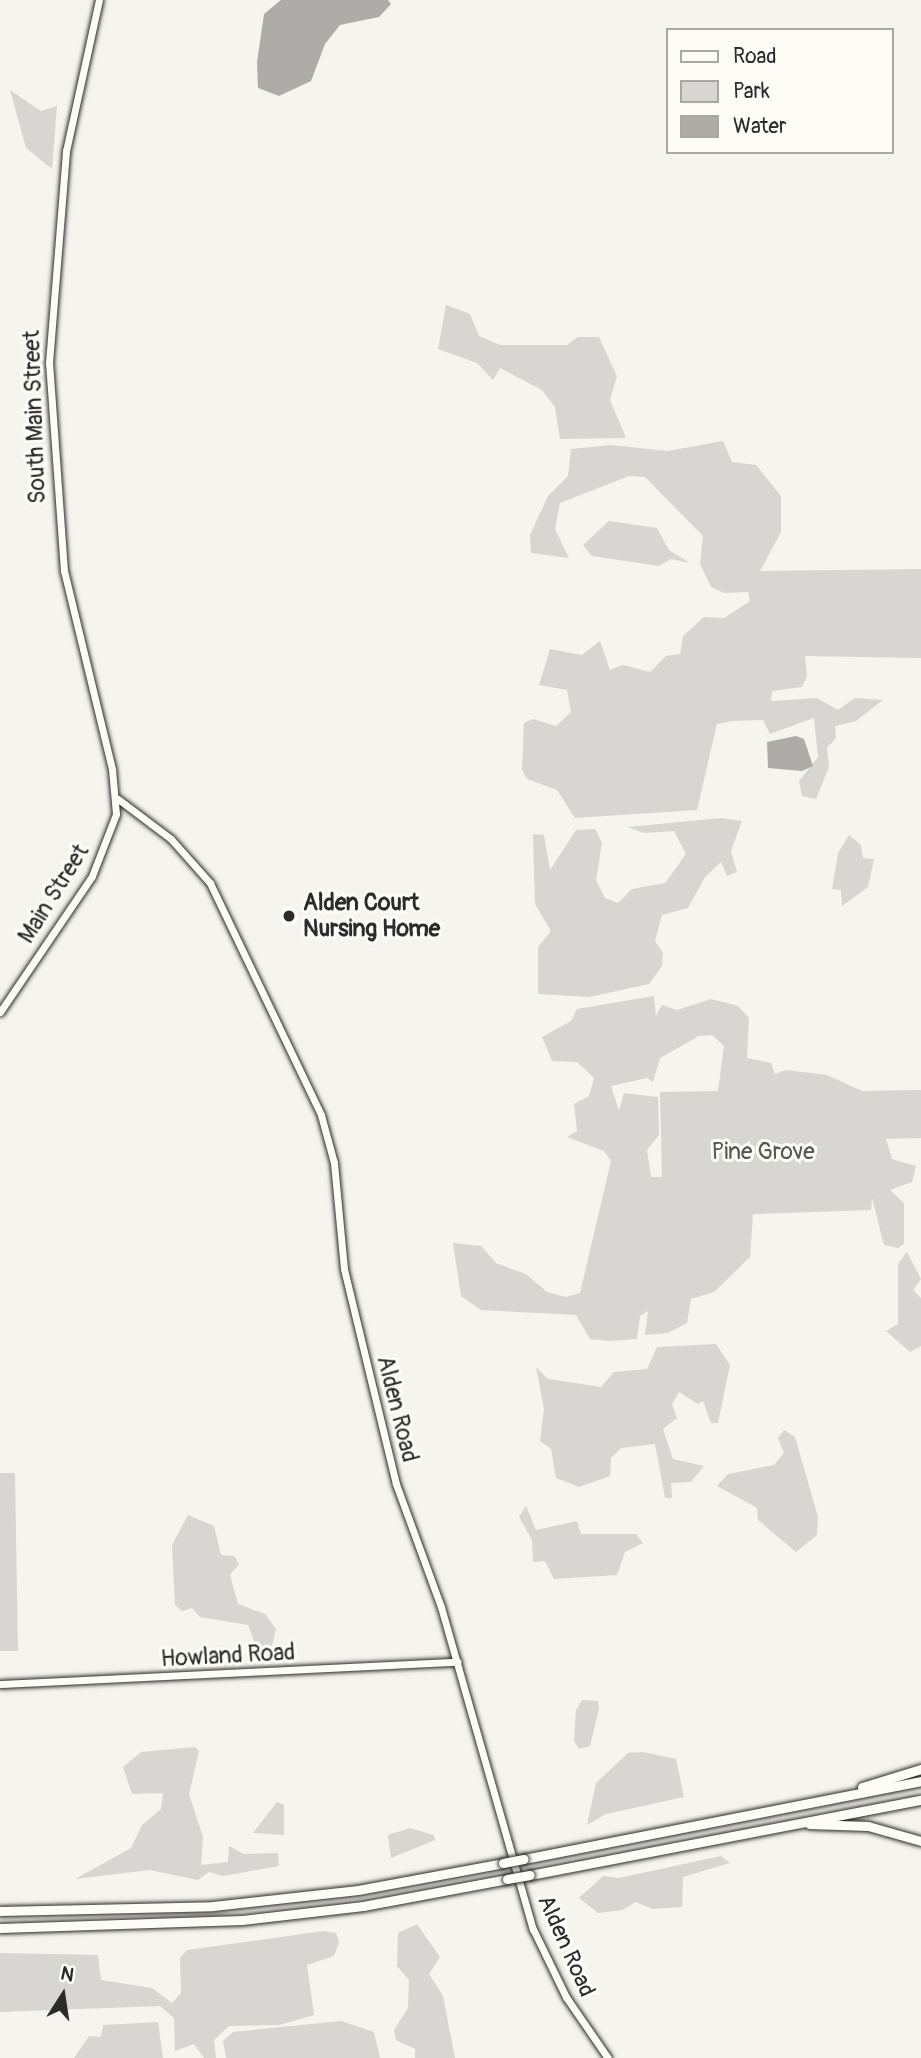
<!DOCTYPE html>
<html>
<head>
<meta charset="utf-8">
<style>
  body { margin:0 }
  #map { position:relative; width:921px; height:2058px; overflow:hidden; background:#f5f4ef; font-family:Pangolin,sans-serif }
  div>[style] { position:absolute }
  .green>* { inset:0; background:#d7d6d2 }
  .water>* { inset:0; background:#adaca9 }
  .roads { filter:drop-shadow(0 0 2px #2b2b2b) drop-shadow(0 0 2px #2b2b2b) }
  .major>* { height:7px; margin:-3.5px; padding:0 3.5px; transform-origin:3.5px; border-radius:3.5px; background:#fdfcf7 }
  .highway>* { height:9px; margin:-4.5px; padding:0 4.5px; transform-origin:4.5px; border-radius:4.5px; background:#fdfcf7 }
  .bridges { filter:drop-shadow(0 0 2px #2b2b2b) drop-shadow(0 0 2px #2b2b2b) }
  .highway-bridge>* { height:9px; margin:-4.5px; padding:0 4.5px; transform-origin:4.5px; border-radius:4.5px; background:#fdfcf7 }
  .dots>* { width:19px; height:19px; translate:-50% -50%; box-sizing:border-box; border:4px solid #fdfcf7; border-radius:50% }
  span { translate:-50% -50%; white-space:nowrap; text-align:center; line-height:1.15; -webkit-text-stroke:6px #fdfcf7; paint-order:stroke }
  .street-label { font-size:23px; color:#2b2b2b }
  .poi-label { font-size:23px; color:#2b2b2b; font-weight:700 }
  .left { translate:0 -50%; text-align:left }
  .park-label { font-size:23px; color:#565655 }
  .legend { position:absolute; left:666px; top:28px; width:228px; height:126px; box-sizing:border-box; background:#fdfcf7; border:2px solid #a9a8a5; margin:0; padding:9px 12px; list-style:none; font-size:21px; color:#2b2b2b }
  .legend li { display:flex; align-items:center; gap:14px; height:35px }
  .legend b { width:35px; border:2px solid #a9a8a5 }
  .north { position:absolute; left:28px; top:1960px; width:70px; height:70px; -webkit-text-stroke:5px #fdfcf7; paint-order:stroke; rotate:12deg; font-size:19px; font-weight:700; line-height:28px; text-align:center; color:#2b2b2b }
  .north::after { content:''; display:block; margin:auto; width:24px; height:32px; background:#2b2b2b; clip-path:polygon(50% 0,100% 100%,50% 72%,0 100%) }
</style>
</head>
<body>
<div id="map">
  <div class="green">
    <i style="clip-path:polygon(10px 90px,41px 111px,57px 106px,52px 169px,26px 148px)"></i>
    <i style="clip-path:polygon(446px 305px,470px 314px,479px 336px,500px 345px,567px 345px,578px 337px,599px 337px,617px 376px,610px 400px,626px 438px,560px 439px,555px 407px,542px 390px,500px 368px,493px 380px,477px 363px,438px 349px)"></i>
    <i style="clip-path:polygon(723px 441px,732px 462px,756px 465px,781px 496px,781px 532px,760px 571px,921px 569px,921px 658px,805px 656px,807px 676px,802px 687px,772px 691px,771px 701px,817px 698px,838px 710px,855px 698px,883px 700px,856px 721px,835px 726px,836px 738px,827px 748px,829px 767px,816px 799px,802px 796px,799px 781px,818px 757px,814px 718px,770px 734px,763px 720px,732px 721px,717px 724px,697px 810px,575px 818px,557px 790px,527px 779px,522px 770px,524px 723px,533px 719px,556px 726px,571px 712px,567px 690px,539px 685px,550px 649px,582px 655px,600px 641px,610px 670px,623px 665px,650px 672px,666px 656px,680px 654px,683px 636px,704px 617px,724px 618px,750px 601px,748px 592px,724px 593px,711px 587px,700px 564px,703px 536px,645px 477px,629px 476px,560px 503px,555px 529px,569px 558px,531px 553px,530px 535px,548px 496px,568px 476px,571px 449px,611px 445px,668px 451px)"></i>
    <i style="clip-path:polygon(609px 521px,657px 528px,669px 550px,690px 563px,671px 559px,659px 566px,592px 556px,583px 545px)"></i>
    <i style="clip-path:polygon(721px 818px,742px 821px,731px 851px,737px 872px,727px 876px,721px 862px,705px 877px,688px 908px,662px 915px,655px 941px,663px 953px,662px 966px,649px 984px,589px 997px,538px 994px,538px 947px,551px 931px,535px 904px,533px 834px,544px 835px,550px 870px,576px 830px,595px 829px,602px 843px,596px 880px,605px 898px,618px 903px,632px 889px,665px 883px,686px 854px,674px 831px,644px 833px,628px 827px)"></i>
    <i style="clip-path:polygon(849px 835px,861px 845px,863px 858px,874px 859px,868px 887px,842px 906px,841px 890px,832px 889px,838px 853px)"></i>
    <i style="clip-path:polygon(evenodd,654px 996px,656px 1016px,662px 1005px,677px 1010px,711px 999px,738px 1006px,749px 1018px,747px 1058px,771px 1063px,775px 1074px,786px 1070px,827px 1075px,862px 1091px,921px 1090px,921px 1138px,886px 1139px,892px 1159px,916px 1166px,912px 1182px,890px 1190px,904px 1203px,904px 1244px,898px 1248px,884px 1245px,872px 1197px,871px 1210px,753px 1214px,750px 1257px,714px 1292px,691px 1299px,687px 1323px,668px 1333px,645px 1335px,648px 1311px,640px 1316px,637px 1339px,610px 1341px,590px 1339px,576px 1315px,481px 1310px,461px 1296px,453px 1243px,481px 1246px,496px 1263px,526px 1274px,547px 1292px,566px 1297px,580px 1293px,611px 1161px,604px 1151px,567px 1137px,577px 1131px,574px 1104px,589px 1096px,594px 1078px,577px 1062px,552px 1061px,542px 1037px,571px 1021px,577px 1009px,654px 996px,712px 1035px,724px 1046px,718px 1091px,660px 1092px,662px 1177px,651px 1177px,647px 1150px,659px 1135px,658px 1097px,624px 1093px,619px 1111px,611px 1086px,647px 1078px,653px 1082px,660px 1058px,699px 1036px,712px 1035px)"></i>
    <i style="clip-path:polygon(907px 1252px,921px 1279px,913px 1290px,921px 1298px,921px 1346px,910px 1352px,886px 1331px,898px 1324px,898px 1264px)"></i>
    <i style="clip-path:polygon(716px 1344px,730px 1365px,718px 1423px,711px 1423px,703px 1401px,698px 1404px,679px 1392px,672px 1404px,677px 1418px,663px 1429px,673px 1459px,704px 1466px,691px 1482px,671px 1483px,672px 1498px,665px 1498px,655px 1444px,621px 1448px,611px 1458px,610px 1476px,579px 1487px,556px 1478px,551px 1449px,540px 1441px,544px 1409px,536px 1367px,548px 1379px,601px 1387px,614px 1372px,647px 1369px,657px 1347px)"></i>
    <i style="clip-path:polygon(784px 1430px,795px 1437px,818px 1517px,817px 1535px,796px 1552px,758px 1520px,757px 1508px,717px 1486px,728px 1474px,774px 1465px,784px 1453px,778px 1438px)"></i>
    <i style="clip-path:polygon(0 1473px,15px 1473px,18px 1651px,0 1651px)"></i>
    <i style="clip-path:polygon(526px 1506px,536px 1530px,577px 1521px,581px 1534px,636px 1534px,643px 1543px,625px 1552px,617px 1575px,554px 1579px,545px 1561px,533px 1562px,532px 1540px,519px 1517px)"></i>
    <i style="clip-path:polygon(188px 1515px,214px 1526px,221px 1555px,234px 1556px,239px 1564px,230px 1575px,238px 1604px,265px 1614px,276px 1629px,268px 1661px,261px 1659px,248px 1625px,200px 1617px,192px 1608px,182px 1611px,175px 1605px,172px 1545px)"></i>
    <i style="clip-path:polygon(582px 1700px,598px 1701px,599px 1709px,590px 1746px,579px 1749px,574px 1741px,576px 1710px)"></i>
    <i style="clip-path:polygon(195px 1747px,199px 1751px,189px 1794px,203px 1837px,201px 1865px,228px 1862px,229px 1846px,244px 1854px,278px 1853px,279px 1866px,223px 1876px,209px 1872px,198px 1880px,150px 1870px,75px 1879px,131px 1848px,142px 1825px,161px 1809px,163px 1793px,132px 1794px,123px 1767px,141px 1752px)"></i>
    <i style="clip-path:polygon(643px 1752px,676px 1759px,684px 1797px,606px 1814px,587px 1825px,596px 1783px,628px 1753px)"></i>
    <i style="clip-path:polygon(277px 1802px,284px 1805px,284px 1835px,253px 1833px)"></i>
    <i style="clip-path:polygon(410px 1828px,434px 1835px,435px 1840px,391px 1858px,388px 1835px)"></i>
    <i style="clip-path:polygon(721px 1856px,730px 1863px,683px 1877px,682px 1907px,652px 1909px,636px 1902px,622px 1910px,598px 1913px,579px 1898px,603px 1876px,619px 1878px)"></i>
    <i style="clip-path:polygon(417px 1924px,440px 1957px,429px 1974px,443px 1996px,455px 2058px,415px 2058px,415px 2049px,396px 2040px,394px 2030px,408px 2008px,409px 1980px,397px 1966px,398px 1933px)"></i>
    <i style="clip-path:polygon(324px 1931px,336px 1933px,339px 1942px,334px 1956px,307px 1965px,314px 2015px,279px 2025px,229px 2026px,214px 2040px,216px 2058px,204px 2058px,194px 2044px,175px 2051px,174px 2018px,160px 2006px,0 2012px,0 1953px,98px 1955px,101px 1980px,152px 1988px,172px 2003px,181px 1993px,180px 1958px,187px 1950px)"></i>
    <i style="clip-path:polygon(341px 2021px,374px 2032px,380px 2058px,226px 2058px,223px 2041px,233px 2032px)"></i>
    <i style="clip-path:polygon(158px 2022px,163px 2058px,74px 2058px,89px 2036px,101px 2037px,103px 2025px)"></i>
  </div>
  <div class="water">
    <i style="clip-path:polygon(281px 0,388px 0,391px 4px,379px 17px,340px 25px,325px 44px,311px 81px,279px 96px,258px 88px,257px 62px,264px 14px)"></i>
    <i style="clip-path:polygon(796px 736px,804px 739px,813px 766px,802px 771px,768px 768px,767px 742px)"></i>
  </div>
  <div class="roads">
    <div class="major">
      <i style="left:118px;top:799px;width:66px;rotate:37deg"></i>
      <i style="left:171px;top:839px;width:59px;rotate:48.4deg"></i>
      <i style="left:210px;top:883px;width:257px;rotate:64.4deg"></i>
      <i style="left:321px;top:1115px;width:50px;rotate:74.8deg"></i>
      <i style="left:334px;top:1163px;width:106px;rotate:84.6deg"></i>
      <i style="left:344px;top:1269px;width:221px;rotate:76.4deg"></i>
      <i style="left:396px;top:1484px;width:131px;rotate:69.9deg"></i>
      <i style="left:441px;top:1607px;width:335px;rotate:74.1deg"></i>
      <i style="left:533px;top:1929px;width:76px;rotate:64.1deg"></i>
      <i style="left:566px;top:1997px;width:74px;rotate:55.5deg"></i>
      <i style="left:0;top:1012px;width:164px;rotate:-55.9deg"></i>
      <i style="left:92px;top:876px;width:66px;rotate:-68.8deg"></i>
      <i style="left:116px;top:814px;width:45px;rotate:-95.1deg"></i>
      <i style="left:112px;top:769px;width:204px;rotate:-103.6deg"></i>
      <i style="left:64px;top:571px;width:209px;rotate:-94.1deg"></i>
      <i style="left:49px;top:363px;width:213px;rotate:-85.4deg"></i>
      <i style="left:66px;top:151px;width:155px;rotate:-77.7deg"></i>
      <i style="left:0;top:1684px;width:458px;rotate:-2.8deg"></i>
    </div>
    <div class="highway">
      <i style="left:862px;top:1787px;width:62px;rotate:-17deg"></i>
      <i style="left:809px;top:1824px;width:59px;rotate:1.9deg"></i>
      <i style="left:868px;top:1826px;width:55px;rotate:15.8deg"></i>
      <i style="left:524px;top:1859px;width:405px;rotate:-11.1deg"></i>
      <i style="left:530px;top:1875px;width:398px;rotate:-10.9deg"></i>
      <i style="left:0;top:1911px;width:213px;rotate:-1.3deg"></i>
      <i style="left:213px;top:1906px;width:146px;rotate:-6.3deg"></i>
      <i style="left:358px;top:1890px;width:147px;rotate:-10.5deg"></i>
      <i style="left:0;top:1928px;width:242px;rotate:-1.9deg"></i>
      <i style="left:242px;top:1920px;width:122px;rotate:-6.6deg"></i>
      <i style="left:363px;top:1906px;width:147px;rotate:-10.6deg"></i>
    </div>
  </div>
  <div class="bridges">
    <div class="highway-bridge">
      <i style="left:503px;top:1863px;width:21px;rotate:-11deg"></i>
      <i style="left:507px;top:1879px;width:23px;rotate:-10deg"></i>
    </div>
  </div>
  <div class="dots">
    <i style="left:289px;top:916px;background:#2b2b2b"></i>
  </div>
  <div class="street-label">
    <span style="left:35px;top:417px;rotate:-92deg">South Main Street</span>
    <span style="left:54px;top:894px;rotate:-58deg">Main Street</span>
    <span style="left:397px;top:1409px;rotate:76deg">Alden Road</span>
    <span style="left:228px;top:1656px;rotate:-3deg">Howland Road</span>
    <span style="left:566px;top:1946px;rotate:66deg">Alden Road</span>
  </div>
  <div class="poi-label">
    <span class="left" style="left:303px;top:916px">Alden Court<br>Nursing Home</span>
  </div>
  <div class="park-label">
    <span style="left:763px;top:1152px">Pine Grove</span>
  </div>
  <ul class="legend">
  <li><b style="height:9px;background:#fdfcf7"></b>Road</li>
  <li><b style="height:19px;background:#d7d6d2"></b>Park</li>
  <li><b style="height:19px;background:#adaca9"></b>Water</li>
  </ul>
  <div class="north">N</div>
</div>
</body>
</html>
